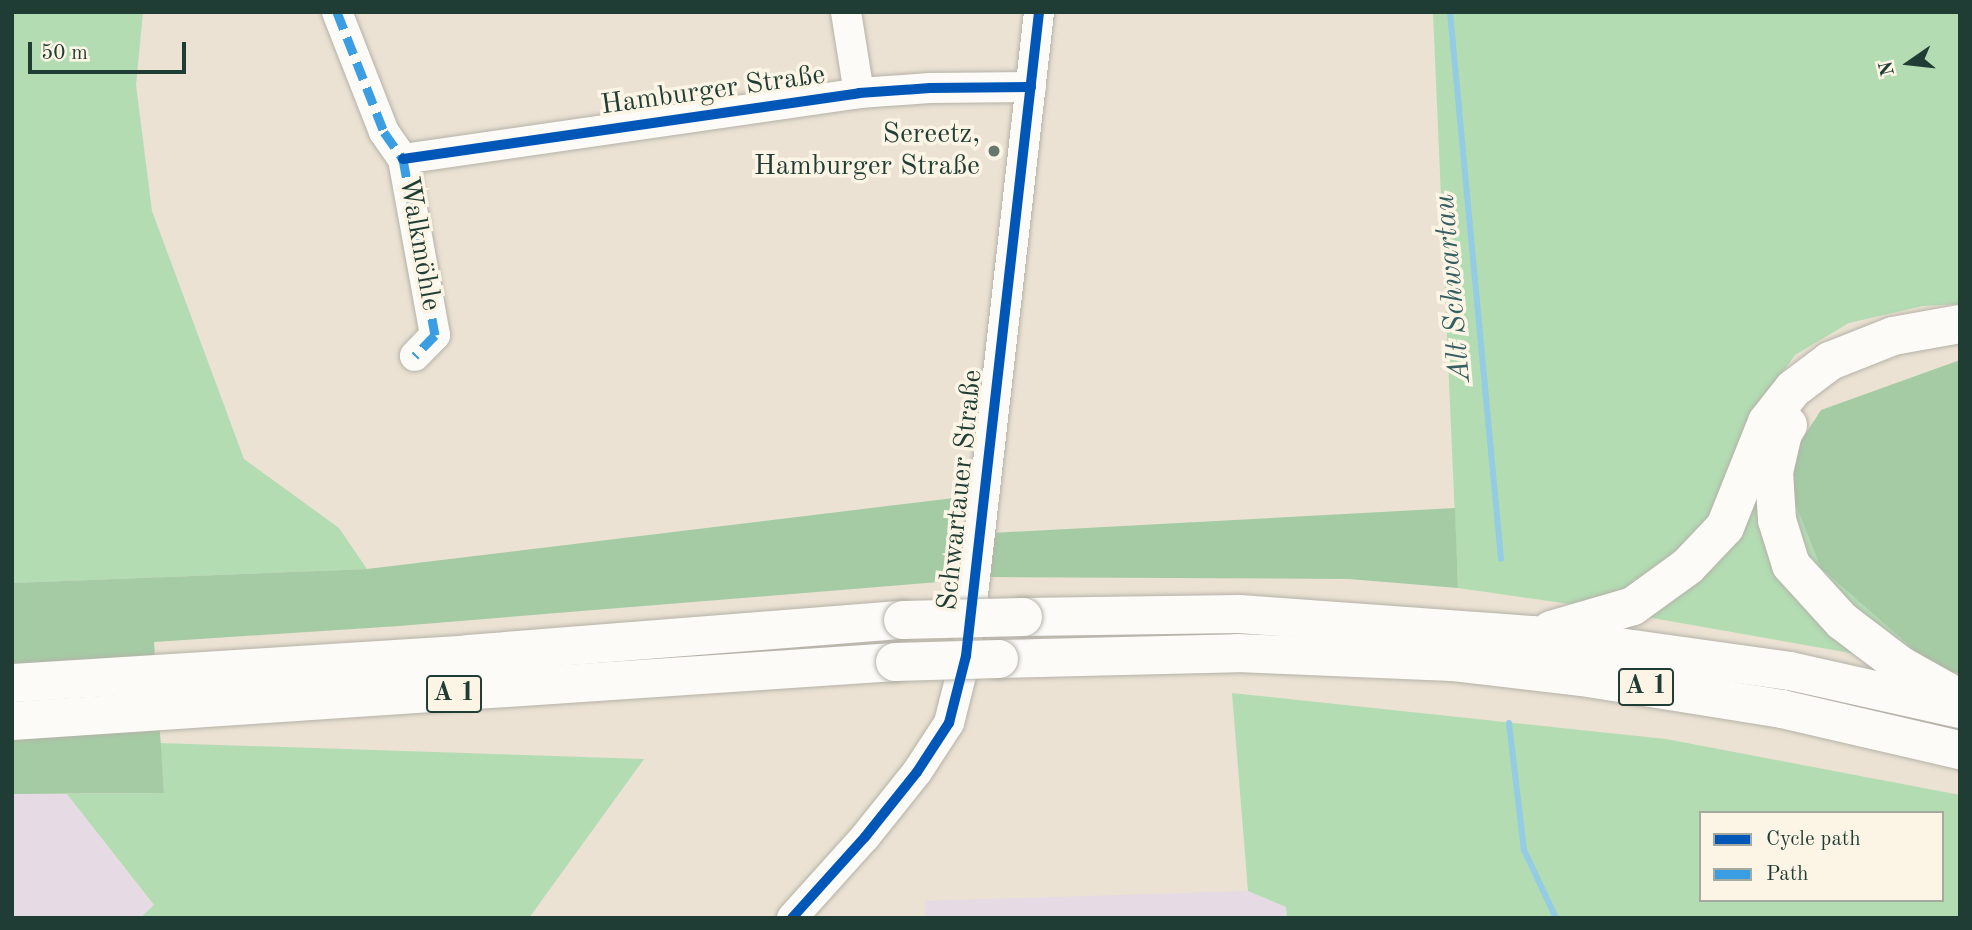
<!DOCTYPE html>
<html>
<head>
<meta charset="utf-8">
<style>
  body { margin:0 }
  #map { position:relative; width:1972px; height:930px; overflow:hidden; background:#ebe2d3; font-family:"Old Standard TT",serif }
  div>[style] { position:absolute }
  .built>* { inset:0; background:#e6dae5 }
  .green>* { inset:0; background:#b3dcb3 }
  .forest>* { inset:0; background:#a5cba5 }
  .stream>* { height:6px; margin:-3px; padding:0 3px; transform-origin:3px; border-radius:3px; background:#94cce3 }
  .roads { filter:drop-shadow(0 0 2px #b5b2a8) drop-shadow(0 0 2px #b5b2a8) }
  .minor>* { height:30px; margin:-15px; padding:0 15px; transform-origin:15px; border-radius:15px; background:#fcfbf8 }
  .highway>* { height:38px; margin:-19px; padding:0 19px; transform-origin:19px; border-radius:19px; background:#fcfbf8 }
  .bridges { filter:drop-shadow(0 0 2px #b5b2a8) drop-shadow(0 0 2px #b5b2a8) }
  .highway-bridge>* { height:38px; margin:-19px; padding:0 19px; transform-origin:19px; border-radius:19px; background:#fcfbf8 }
  .quiet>* { height:9px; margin-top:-4.5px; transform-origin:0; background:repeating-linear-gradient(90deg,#3c9ee2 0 18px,transparent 0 27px) }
  .cycleway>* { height:10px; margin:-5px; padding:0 5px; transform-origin:5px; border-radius:5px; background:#0057b8 }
  .dots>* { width:19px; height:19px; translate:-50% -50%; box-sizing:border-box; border:4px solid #fcf5e5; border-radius:50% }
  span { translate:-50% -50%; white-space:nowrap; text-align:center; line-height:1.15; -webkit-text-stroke:7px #fcf5e5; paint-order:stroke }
  .shield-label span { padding:2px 5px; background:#fcf5e5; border:2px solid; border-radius:5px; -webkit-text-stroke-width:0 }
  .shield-label { font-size:26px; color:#1f3d34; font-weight:700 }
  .street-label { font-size:28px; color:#1f3d34 }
  .poi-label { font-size:28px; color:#1f3d34 }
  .right { translate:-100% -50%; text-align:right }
  .water-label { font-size:30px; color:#335e62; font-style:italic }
  .frame { position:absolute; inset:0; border:14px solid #1f3d34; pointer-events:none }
  .legend { position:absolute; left:1699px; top:811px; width:245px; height:91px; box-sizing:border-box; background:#fcf5e5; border:2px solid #a4ab9e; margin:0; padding:9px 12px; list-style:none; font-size:21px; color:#1f3d34 }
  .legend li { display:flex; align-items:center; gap:14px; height:35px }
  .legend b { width:35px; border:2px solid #a4ab9e }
  .north { position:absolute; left:1874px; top:28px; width:70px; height:70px; -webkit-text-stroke:5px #fcf5e5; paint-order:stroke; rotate:256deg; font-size:19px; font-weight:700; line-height:28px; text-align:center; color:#1f3d34 }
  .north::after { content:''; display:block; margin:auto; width:24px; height:32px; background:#1f3d34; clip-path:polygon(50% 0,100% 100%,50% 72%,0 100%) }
  .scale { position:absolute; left:28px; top:42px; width:158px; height:32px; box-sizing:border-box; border:4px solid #1f3d34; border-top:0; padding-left:9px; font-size:21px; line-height:24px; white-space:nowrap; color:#1f3d34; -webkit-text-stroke:5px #fcf5e5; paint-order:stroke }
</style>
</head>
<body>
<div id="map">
  <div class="built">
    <i style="clip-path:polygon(12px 794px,67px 794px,154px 906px,140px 918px,12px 918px)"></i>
    <i style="clip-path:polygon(1248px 891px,1286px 907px,1287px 918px,925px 918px,925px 901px)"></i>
  </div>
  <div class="green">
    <i style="clip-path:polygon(12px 12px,143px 12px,136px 85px,152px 211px,244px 459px,339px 528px,367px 569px,12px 583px)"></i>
    <i style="clip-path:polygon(1433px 12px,1960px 12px,1960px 304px,1923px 306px,1849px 323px,1795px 355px,1753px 415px,1788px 485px,1935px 668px,1584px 606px,1458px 588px)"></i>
    <i style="clip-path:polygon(evenodd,1232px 693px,1666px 739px,1960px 795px,1960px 918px,1287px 918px,1286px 907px,1248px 891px,1232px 693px,1701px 813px,1942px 813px,1942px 900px,1701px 900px,1701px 813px)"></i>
    <i style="clip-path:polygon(160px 743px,644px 759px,529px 918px,140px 918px,154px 905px,67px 794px,164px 793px)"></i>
  </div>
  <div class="forest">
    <i style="clip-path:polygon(1960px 360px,1960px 674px,1935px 668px,1821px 568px,1788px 485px,1797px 447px,1821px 410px)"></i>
    <i style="clip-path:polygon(962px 497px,951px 581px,399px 626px,154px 642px,164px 793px,12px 794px,12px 583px,367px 569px)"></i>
    <i style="clip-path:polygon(1455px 508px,1458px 588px,1349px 579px,987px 577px,992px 533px)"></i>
  </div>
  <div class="stream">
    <i style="left:1450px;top:12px;width:549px;rotate:84.67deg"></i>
    <i style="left:1509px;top:723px;width:128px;rotate:83.3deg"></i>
    <i style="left:1524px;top:850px;width:75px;rotate:64.8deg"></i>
  </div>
  <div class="roads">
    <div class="minor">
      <i style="left:337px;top:12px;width:129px;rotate:68.6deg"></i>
      <i style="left:384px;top:132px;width:33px;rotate:55deg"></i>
      <i style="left:403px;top:159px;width:179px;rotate:79.7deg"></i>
      <i style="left:435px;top:335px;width:29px;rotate:134deg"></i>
      <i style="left:846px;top:12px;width:82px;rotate:80.9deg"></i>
      <i style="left:403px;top:159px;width:461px;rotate:-8.2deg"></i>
      <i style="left:859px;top:93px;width:71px;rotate:-4deg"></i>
      <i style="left:930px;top:88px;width:101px;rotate:-0.6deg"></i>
      <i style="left:792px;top:918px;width:109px;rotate:-48deg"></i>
      <i style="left:865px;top:837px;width:83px;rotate:-51.3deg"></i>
      <i style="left:917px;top:772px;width:59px;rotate:-56.9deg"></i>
      <i style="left:949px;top:723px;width:69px;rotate:-75.8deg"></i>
      <i style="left:966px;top:656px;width:648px;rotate:-83.53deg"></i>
    </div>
    <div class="highway">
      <i style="left:1788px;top:425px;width:9px;rotate:122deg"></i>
      <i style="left:1783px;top:433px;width:40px;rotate:103deg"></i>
      <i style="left:1774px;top:472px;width:48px;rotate:86.4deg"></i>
      <i style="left:1777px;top:520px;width:47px;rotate:72.7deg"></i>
      <i style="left:1791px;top:565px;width:76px;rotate:47.7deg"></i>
      <i style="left:1842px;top:621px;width:73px;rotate:37.2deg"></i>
      <i style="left:1900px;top:665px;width:63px;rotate:29.4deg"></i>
      <i style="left:1023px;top:617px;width:216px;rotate:-0.8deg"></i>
      <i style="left:1239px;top:614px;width:295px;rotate:4.1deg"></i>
      <i style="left:1533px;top:635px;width:260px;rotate:8deg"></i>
      <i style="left:1790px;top:671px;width:174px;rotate:12.6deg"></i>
      <i style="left:1551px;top:630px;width:85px;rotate:-16.3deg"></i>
      <i style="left:1633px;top:606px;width:68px;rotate:-36deg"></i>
      <i style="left:1688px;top:566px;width:54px;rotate:-46.5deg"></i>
      <i style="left:1725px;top:527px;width:113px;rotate:-68.2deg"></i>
      <i style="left:1767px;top:422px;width:42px;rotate:-51.8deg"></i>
      <i style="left:1793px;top:389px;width:46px;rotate:-37.1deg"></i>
      <i style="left:1830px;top:361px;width:68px;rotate:-21.6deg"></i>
      <i style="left:1893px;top:336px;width:68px;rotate:-10.2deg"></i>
      <i style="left:999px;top:659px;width:238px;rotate:-1.4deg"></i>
      <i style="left:1237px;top:653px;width:215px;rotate:2.4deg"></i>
      <i style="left:1452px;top:662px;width:131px;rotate:6.6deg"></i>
      <i style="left:1582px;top:677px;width:203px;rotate:9.1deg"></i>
      <i style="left:1782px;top:709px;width:183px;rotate:13deg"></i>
      <i style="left:12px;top:683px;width:457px;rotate:-3.6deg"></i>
      <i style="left:468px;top:654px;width:436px;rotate:-4.5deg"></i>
      <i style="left:12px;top:721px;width:885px;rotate:-3.82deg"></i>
    </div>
  </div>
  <div class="bridges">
    <div class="highway-bridge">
      <i style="left:903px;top:620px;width:120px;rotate:-1.4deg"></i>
      <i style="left:895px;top:662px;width:104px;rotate:-1.7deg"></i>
    </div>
  </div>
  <div class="quiet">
    <i style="left:337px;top:12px;width:129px;rotate:68.6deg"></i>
    <i style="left:384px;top:132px;width:33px;rotate:55deg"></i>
    <i style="left:403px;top:159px;width:179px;rotate:79.7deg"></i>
    <i style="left:435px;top:335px;width:29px;rotate:134deg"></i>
  </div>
  <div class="cycleway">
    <i style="left:403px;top:159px;width:461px;rotate:-8.2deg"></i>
    <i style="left:859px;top:93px;width:71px;rotate:-4deg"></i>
    <i style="left:930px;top:88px;width:101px;rotate:-0.6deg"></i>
    <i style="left:792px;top:918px;width:109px;rotate:-48deg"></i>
    <i style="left:865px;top:837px;width:83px;rotate:-51.3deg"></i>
    <i style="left:917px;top:772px;width:59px;rotate:-56.9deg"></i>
    <i style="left:949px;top:723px;width:69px;rotate:-75.8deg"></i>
    <i style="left:966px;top:656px;width:648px;rotate:-83.53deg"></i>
  </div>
  <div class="dots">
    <i style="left:994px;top:151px;background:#66776c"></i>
  </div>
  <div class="shield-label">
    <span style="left:1646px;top:687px">A 1</span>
    <span style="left:454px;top:694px">A 1</span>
  </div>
  <div class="street-label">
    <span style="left:713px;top:91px;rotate:-8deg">Hamburger Straße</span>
    <span style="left:419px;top:244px;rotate:80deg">Walkmöhle</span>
    <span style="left:961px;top:490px;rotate:-84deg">Schwartauer Straße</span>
  </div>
  <div class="poi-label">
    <span class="right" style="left:980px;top:151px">Sereetz,<br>Hamburger Straße</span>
  </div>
  <div class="water-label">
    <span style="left:1453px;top:288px;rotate:-95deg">Alt Schwartau</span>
  </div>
  <div class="frame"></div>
  <ul class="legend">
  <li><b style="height:9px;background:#0057b8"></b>Cycle path</li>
  <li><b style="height:9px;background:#3c9ee2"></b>Path</li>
  </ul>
  <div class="north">N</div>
  <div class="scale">50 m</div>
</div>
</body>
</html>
